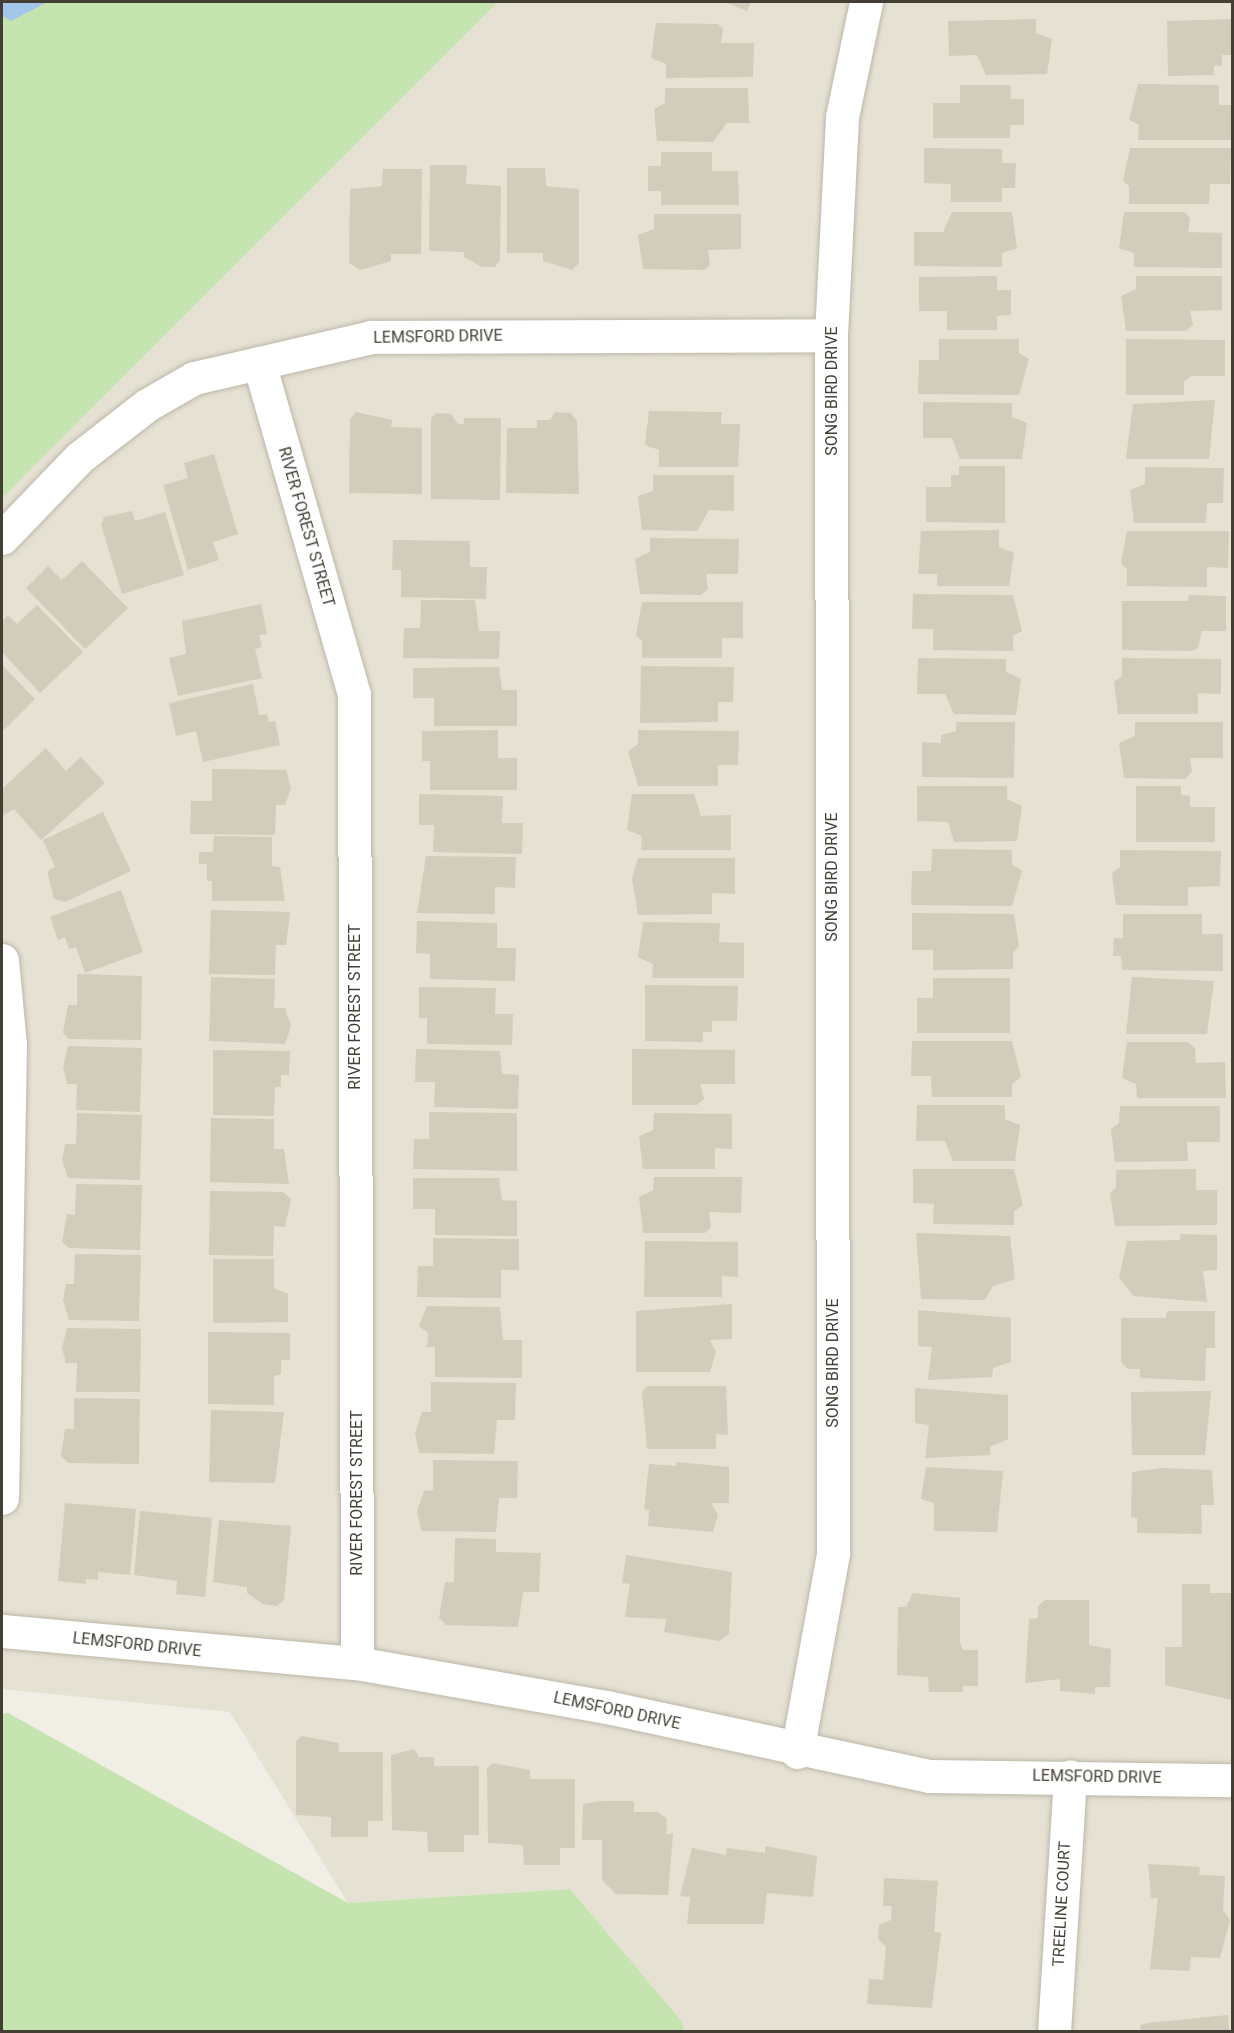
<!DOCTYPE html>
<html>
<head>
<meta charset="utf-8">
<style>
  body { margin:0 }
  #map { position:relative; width:1234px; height:2033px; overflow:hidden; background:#f1efe5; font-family:Roboto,sans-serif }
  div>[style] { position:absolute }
  .residential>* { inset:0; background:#e5e1d3 }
  .green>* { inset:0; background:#c6e4b0 }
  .water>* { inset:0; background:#a4c6eb }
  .building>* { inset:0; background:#d2ccbb }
  .roads { filter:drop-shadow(0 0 2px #bcb7a8) drop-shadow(0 0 2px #bcb7a8) }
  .minor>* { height:33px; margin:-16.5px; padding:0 16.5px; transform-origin:16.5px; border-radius:16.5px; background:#fff }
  span { translate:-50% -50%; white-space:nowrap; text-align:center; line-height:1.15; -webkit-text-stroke:6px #fff; paint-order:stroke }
  .street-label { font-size:16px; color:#433f35 }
  .frame { position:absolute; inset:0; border:3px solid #433f35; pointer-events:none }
</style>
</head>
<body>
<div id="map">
  <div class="residential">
    <i style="clip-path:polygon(498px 2px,1232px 2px,1232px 2031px,683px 2031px,682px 2023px,570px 1889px,348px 1903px,230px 1712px,2px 1689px,2px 498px)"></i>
  </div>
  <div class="green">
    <i style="clip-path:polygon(2px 2px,498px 2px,2px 498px)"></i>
    <i style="clip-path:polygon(8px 1713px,348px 1903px,570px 1889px,683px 2023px,683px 2031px,2px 2031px,2px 1714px)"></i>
  </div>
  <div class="water">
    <i style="clip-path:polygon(2px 2px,48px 2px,11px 21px,2px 16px)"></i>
  </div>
  <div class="building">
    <i style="clip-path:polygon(725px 2px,751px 2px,747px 11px)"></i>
    <i style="clip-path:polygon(1036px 19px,1036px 33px,1052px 39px,1047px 74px,986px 75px,977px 55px,949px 56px,948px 21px)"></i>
    <i style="clip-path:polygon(1232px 19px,1232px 55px,1222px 55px,1222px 66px,1214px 66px,1214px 75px,1168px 76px,1167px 21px)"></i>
    <i style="clip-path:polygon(656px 23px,718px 24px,723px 29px,721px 43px,754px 43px,753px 77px,666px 78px,666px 64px,651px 58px)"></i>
    <i style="clip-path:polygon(1138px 84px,1219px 85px,1219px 105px,1232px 105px,1232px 140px,1138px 140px,1139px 125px,1129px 120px)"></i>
    <i style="clip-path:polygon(960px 85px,1010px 85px,1011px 99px,1024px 99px,1024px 125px,1010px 125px,1010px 138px,933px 138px,933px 103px,960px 103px)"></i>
    <i style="clip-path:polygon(665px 88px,748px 88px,749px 123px,727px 123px,713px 142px,657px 141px,654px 109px,665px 103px)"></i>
    <i style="clip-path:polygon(924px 148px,1002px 149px,1002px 163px,1016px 163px,1015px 188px,1002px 188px,1002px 202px,951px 202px,951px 184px,924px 183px)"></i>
    <i style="clip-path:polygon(1130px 148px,1231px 148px,1230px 184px,1210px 184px,1209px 204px,1129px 204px,1129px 186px,1123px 181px)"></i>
    <i style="clip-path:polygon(661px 152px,712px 152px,712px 171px,738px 171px,739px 205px,661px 205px,661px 191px,648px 191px,648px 166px,661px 166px)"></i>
    <i style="clip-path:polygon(430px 165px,467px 165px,466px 184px,501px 186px,500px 260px,495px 267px,482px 267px,464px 257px,464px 252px,429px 251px)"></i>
    <i style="clip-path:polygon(507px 168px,545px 168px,546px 186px,579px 189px,579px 263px,572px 270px,543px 261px,543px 253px,507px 253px)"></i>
    <i style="clip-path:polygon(383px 169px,422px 169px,421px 254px,391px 254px,391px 261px,360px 270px,349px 263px,350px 189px,382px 186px)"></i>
    <i style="clip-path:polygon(952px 212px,1012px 212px,1017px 248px,1002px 253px,1002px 267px,914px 266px,914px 232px,943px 232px)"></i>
    <i style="clip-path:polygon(1124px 212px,1185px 212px,1190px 219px,1188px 232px,1222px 233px,1222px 268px,1134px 267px,1134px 253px,1119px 248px)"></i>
    <i style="clip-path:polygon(654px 214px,741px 214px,741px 249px,708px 250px,710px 265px,704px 270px,643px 269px,638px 235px,654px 229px)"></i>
    <i style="clip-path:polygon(997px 276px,997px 290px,1011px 290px,1011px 315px,997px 316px,997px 330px,947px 330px,947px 311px,919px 311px,919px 277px)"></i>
    <i style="clip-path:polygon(1136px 276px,1222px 276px,1222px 310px,1190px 311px,1193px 325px,1186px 331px,1126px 331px,1121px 296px,1136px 289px)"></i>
    <i style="clip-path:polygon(939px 339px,1019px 339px,1019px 353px,1029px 359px,1019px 395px,918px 394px,919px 360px,939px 360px)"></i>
    <i style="clip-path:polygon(1126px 339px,1225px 340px,1225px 376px,1192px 376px,1184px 381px,1184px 395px,1126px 395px)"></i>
    <i style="clip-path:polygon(1215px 400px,1209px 459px,1126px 459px,1133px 404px)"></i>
    <i style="clip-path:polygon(923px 402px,1012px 403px,1012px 417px,1027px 423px,1022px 459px,960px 459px,952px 438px,923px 438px)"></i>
    <i style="clip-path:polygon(649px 411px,722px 412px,721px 424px,740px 424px,738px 467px,659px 467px,659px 450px,645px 445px)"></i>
    <i style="clip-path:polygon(356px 412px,392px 420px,391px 427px,422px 428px,422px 494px,349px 493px,350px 419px)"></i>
    <i style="clip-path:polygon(555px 412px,571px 413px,577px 421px,579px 494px,506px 493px,507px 428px,537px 428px,537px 420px,550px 420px)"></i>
    <i style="clip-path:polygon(436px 413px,451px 414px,458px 424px,464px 424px,464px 418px,501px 418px,500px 500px,431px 499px,431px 418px)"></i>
    <i style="clip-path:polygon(214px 454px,238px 534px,213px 542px,219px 560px,188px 570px,163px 485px,188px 478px,184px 463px)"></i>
    <i style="clip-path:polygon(959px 466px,1005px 466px,1005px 523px,926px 522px,926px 487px,951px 487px,951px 475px,959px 475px)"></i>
    <i style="clip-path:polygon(1145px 467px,1224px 468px,1223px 503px,1207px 503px,1206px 523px,1134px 523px,1130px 490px,1145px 484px)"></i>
    <i style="clip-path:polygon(653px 475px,734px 475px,734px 511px,709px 510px,697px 531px,642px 530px,638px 496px,653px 491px)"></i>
    <i style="clip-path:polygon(132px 511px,135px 521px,165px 512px,184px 575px,122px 594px,101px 525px,104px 517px)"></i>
    <i style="clip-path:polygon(999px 530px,999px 547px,1014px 553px,1009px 586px,937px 586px,937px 574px,918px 574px,921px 531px)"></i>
    <i style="clip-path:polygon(1127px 531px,1229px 531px,1228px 568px,1207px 567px,1207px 587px,1127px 586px,1127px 569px,1121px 563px)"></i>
    <i style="clip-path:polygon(650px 538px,739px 539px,738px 574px,706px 574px,708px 589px,701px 595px,640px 594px,635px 559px,650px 552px)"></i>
    <i style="clip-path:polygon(393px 540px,470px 541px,470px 567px,487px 567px,486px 599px,401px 597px,401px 570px,392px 570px)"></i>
    <i style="clip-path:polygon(82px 561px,128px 608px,85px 649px,26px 588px,48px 566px,62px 580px)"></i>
    <i style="clip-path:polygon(913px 594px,1013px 595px,1022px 631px,1013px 636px,1013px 651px,933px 650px,933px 629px,912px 629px)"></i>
    <i style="clip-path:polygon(1189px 595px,1226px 596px,1226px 631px,1202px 631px,1198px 648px,1191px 651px,1122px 650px,1122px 601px,1188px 601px)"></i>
    <i style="clip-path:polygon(421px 600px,475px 600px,479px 631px,500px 631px,499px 659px,403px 658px,404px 628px,420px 628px)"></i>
    <i style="clip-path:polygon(642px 602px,743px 602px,743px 638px,722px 638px,722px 658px,642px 658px,642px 641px,636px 635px)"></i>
    <i style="clip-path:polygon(261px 604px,267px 634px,259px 635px,262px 647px,255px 649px,262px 678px,178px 696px,169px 658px,186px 654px,182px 621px)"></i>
    <i style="clip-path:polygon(37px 605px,83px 652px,40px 693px,2px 652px,2px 621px,8px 615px,17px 624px)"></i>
    <i style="clip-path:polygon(918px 658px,1006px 659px,1006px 672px,1021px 679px,1016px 715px,954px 714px,945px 694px,917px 694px)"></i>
    <i style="clip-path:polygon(1122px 658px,1221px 659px,1221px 694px,1198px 693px,1198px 714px,1118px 714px,1114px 682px,1122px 676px)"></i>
    <i style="clip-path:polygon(2px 665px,35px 699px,2px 732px)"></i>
    <i style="clip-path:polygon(641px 666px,734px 667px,733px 702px,718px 702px,718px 722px,640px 723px)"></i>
    <i style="clip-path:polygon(499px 667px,502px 690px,517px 690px,517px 726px,434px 726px,434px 698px,413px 698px,413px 668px)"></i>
    <i style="clip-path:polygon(253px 684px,259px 715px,267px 714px,269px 722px,275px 721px,280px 745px,203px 762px,196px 731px,176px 736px,169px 703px)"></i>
    <i style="clip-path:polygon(956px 722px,1015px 722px,1014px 778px,922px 777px,922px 742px,941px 743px,941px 735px,956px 731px)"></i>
    <i style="clip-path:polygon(1135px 722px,1223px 722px,1223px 758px,1190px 758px,1192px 772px,1185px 779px,1124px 778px,1119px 743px,1135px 736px)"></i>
    <i style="clip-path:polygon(498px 730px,498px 758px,517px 758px,517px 790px,430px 790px,430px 761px,422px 761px,422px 731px)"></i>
    <i style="clip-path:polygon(638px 730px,739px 731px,738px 765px,718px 765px,718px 786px,638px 786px,628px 751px,638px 744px)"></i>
    <i style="clip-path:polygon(46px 748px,66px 771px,81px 757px,105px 783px,41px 840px,14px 809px,2px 816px,2px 789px)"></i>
    <i style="clip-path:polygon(212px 769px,286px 770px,291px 788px,285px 805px,276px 805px,275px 835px,190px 834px,191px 801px,212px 801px)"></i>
    <i style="clip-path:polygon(917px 786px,1007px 786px,1007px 799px,1022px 806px,1017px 841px,954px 842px,948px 822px,917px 821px)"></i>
    <i style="clip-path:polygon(1136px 786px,1181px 786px,1181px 795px,1190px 796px,1190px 807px,1215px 807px,1215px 842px,1136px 842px)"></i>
    <i style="clip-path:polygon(419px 794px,503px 796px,502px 823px,523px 823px,522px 854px,433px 852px,434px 825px,419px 825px)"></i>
    <i style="clip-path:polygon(632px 794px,694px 794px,701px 816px,731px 815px,731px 850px,641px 850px,642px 836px,627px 830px)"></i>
    <i style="clip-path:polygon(103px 812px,131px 871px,65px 902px,54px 899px,47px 871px,55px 867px,43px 840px)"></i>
    <i style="clip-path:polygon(214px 836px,272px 837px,272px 866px,280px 867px,285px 901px,212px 901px,212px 881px,207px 881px,207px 864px,199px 864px,199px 852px,213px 852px)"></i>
    <i style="clip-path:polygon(932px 849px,1012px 850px,1012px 864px,1022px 871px,1012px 906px,911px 905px,912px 871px,931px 871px)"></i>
    <i style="clip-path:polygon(1120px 850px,1221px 851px,1220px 886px,1188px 887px,1188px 906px,1116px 905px,1112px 873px,1120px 867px)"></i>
    <i style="clip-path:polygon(426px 856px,516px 857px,515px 888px,495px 887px,495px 914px,417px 913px)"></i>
    <i style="clip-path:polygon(638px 858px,735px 858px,735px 894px,712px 893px,712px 914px,638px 915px,632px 878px)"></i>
    <i style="clip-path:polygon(121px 890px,143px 952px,85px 973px,76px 947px,69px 949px,65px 937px,58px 940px,50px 917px)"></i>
    <i style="clip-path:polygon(211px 910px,290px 912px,286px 945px,276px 945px,275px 975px,209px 974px)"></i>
    <i style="clip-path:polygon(912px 913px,1014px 914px,1019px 946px,1013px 952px,1013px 969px,933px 970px,933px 950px,912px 950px)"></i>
    <i style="clip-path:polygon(1123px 914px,1202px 914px,1202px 934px,1223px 934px,1223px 971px,1122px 970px,1121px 956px,1113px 956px,1114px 938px,1123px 938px)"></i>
    <i style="clip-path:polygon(417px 921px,497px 923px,497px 948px,516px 948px,515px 981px,430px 979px,430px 954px,416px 953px)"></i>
    <i style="clip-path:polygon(643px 922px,720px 923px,719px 942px,744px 943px,744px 978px,652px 978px,653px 964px,638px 957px)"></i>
    <i style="clip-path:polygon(77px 974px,142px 976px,141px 1040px,69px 1039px,63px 1033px,68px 1005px,77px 1005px)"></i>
    <i style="clip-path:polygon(211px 977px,275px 979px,274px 1008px,285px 1008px,291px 1026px,285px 1044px,209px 1041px)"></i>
    <i style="clip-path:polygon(1132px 977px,1214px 981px,1207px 1034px,1126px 1034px)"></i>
    <i style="clip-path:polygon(933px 978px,1010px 978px,1010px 1033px,917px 1033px,917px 998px,933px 998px)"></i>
    <i style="clip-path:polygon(645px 985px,738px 986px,737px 1021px,712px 1021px,712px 1032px,703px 1032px,703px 1042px,645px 1041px)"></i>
    <i style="clip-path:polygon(419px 987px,496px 988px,495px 1014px,513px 1014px,512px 1045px,427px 1044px,427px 1018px,419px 1018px)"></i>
    <i style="clip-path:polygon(912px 1041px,1012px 1041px,1021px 1077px,1012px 1084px,1012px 1097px,932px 1097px,931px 1076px,911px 1076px)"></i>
    <i style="clip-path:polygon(1127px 1042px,1188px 1042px,1195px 1048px,1196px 1063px,1225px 1062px,1226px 1098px,1137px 1098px,1136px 1084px,1122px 1078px)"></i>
    <i style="clip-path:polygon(68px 1046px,142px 1048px,140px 1112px,76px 1110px,77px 1084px,67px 1084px,63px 1067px)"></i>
    <i style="clip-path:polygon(416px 1049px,500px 1051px,502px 1074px,519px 1075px,518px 1109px,434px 1107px,435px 1082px,415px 1082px)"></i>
    <i style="clip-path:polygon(632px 1049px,735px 1050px,735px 1084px,700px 1084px,704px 1099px,697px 1105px,632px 1105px)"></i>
    <i style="clip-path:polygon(213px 1050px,290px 1051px,289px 1075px,281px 1075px,281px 1087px,275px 1087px,274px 1116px,213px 1115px)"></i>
    <i style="clip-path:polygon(917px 1105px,1005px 1105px,1005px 1119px,1020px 1125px,1015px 1161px,953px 1161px,945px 1141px,916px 1141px)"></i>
    <i style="clip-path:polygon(1120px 1106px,1220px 1106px,1220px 1142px,1187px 1142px,1188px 1161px,1115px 1162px,1111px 1129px,1119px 1123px)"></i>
    <i style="clip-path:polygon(429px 1112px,517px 1113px,517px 1171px,413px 1169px,414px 1139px,429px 1139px)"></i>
    <i style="clip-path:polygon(77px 1113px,142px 1115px,140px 1180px,68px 1178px,62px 1160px,65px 1144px,76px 1144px)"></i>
    <i style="clip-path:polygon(654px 1113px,732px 1114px,732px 1149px,715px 1148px,715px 1169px,643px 1169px,639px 1136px,653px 1130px)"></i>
    <i style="clip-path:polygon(211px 1118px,274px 1119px,274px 1149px,284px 1149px,289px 1184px,210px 1182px)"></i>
    <i style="clip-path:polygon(913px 1169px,1014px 1169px,1023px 1205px,1014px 1211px,1014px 1225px,933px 1224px,934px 1204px,913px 1203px)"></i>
    <i style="clip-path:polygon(1196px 1169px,1196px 1190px,1217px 1190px,1217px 1225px,1115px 1226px,1110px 1193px,1116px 1188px,1116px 1170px)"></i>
    <i style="clip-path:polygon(654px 1177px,742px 1177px,741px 1213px,709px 1212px,711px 1227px,705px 1233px,643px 1233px,639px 1197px,653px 1190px)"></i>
    <i style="clip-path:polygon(413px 1178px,499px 1178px,502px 1200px,517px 1201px,517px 1236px,435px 1235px,435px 1209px,413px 1209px)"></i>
    <i style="clip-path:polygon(76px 1184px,142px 1185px,140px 1250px,69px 1248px,62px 1242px,67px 1214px,75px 1215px)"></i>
    <i style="clip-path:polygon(210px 1191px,283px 1192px,291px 1199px,285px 1227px,274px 1226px,273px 1256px,209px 1255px)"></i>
    <i style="clip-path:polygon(916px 1233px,1010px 1236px,1015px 1279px,993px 1286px,985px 1300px,921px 1299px)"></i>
    <i style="clip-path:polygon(1180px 1234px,1217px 1235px,1217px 1270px,1203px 1271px,1207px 1302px,1134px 1296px,1119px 1278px,1127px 1241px,1180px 1240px)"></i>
    <i style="clip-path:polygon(433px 1238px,519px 1239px,519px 1270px,501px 1270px,501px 1298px,417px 1297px,418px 1266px,433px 1266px)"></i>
    <i style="clip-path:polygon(645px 1241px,738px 1242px,738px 1277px,722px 1276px,722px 1297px,644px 1297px)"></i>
    <i style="clip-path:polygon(75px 1254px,141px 1255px,139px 1321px,69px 1320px,63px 1300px,66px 1284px,74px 1284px)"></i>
    <i style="clip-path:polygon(213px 1259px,274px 1259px,274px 1288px,288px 1294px,288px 1322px,213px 1323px)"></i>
    <i style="clip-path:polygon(732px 1304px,732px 1339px,710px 1340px,716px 1352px,710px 1372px,636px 1372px,636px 1311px)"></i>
    <i style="clip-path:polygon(427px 1306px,500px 1307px,503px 1340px,522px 1340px,522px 1378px,435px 1377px,435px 1347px,427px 1347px,428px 1333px,419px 1326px)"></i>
    <i style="clip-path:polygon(918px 1310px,1011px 1318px,1011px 1362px,993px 1368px,992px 1377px,928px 1380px,932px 1347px,918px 1346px)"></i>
    <i style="clip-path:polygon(1167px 1311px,1215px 1311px,1215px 1348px,1206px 1348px,1205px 1381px,1140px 1378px,1140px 1369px,1128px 1369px,1121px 1362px,1121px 1318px,1166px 1318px)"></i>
    <i style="clip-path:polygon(67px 1328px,141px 1329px,140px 1392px,76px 1392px,77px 1363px,66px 1363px,62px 1348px)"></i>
    <i style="clip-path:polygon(208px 1332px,290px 1333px,290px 1360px,281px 1360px,281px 1374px,274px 1376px,274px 1405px,208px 1404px)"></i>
    <i style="clip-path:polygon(431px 1382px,516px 1383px,515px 1420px,497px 1420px,494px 1454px,419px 1453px,415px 1433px,422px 1412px,431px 1412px)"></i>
    <i style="clip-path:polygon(647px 1386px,726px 1386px,728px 1435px,716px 1434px,716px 1449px,647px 1449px,642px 1392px)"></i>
    <i style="clip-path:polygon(915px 1388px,1008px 1395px,1008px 1439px,990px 1447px,990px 1455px,925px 1458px,929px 1425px,915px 1423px)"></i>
    <i style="clip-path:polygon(1211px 1391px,1205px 1455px,1132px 1455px,1131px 1392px)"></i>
    <i style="clip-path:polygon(74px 1398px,140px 1399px,139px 1464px,68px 1463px,61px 1456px,65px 1429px,74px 1429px)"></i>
    <i style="clip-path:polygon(211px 1410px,284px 1412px,275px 1483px,209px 1482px)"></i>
    <i style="clip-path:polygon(433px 1460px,518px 1461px,517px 1498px,499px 1498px,496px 1532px,421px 1531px,417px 1511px,424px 1491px,433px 1490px)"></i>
    <i style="clip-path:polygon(677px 1462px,729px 1467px,729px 1503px,711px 1503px,718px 1515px,713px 1532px,648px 1526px,649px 1510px,644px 1509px,649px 1464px,676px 1466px)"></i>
    <i style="clip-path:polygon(926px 1467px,1003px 1471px,997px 1532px,934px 1531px,934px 1503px,921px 1499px)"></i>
    <i style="clip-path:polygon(1162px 1468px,1212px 1470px,1214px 1505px,1201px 1505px,1202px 1534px,1137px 1533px,1137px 1518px,1131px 1517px,1132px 1472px)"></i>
    <i style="clip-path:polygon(65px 1503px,136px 1509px,130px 1575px,98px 1572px,98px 1580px,86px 1579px,86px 1584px,58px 1581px)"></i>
    <i style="clip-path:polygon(140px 1511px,212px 1518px,205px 1597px,176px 1594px,177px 1581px,134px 1575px)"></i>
    <i style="clip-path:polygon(219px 1520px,291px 1526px,284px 1600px,277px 1606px,263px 1604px,247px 1593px,247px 1587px,213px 1582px)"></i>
    <i style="clip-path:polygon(455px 1538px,496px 1539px,496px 1552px,541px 1553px,539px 1592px,523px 1592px,518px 1627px,446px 1625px,439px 1618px,445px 1582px,454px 1582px)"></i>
    <i style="clip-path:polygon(626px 1555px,732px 1572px,729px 1634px,719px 1641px,664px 1632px,666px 1619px,625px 1617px,630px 1584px,622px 1583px)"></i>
    <i style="clip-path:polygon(1182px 1584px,1210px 1584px,1210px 1593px,1232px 1593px,1232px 1700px,1165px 1685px,1165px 1647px,1182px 1647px)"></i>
    <i style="clip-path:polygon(913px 1593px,960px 1598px,960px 1643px,963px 1650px,978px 1650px,978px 1686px,963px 1686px,963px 1692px,929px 1692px,928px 1677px,897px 1675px,898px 1607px,906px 1607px)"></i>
    <i style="clip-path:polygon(1045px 1600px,1089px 1600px,1089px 1645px,1111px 1649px,1110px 1687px,1095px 1687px,1095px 1694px,1060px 1691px,1060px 1679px,1025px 1683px,1029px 1619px,1038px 1618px,1038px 1606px)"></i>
    <i style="clip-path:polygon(302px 1736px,339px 1743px,338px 1752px,383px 1752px,383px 1821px,368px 1821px,368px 1837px,331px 1837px,331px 1817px,296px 1815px,296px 1741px)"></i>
    <i style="clip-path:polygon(414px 1749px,419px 1757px,434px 1757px,434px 1766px,479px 1766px,479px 1835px,464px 1835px,464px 1852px,428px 1852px,427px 1832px,392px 1830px,391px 1755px)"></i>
    <i style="clip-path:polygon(493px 1763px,530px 1770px,530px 1779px,575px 1779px,575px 1848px,560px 1848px,560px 1865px,524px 1865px,523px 1845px,488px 1843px,487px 1768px)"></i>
    <i style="clip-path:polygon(603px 1801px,634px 1801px,634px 1812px,658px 1812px,667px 1819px,666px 1834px,673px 1834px,668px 1895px,616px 1894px,602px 1880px,602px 1840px,582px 1840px,583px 1804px)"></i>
    <i style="clip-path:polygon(765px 1846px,817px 1856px,813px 1897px,767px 1893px,764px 1924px,687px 1924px,690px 1897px,680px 1896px,692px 1848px,726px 1855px,727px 1848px,765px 1853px)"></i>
    <i style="clip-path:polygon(1148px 1864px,1200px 1867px,1199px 1875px,1225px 1876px,1223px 1910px,1230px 1920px,1220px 1958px,1191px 1957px,1190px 1971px,1150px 1969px,1158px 1898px,1151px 1898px)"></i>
    <i style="clip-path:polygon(884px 1878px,938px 1881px,934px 1932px,941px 1933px,932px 2008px,867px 2004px,869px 1979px,883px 1980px,886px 1947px,878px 1939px,879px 1925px,891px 1920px,892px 1906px,883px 1906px)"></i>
    <i style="clip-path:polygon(1228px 2015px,1229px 2032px,1141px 2032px,1140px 2025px,1148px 2023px)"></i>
  </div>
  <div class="roads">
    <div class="minor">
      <i style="left:259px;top:363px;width:344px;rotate:74deg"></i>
      <i style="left:354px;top:694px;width:969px;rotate:89.82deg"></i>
      <i style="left:2px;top:538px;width:112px;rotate:-46.1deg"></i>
      <i style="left:80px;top:457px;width:85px;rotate:-37.8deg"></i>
      <i style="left:147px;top:405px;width:54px;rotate:-29.9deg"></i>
      <i style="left:194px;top:378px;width:182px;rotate:-13deg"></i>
      <i style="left:371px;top:337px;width:460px;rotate:-0.2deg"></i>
      <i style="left:2px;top:960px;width:84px;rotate:84.6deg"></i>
      <i style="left:10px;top:1044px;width:454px;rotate:91deg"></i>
      <i style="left:2px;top:1631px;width:356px;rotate:5.2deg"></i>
      <i style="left:357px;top:1663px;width:254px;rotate:10deg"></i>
      <i style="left:607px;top:1707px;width:329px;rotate:12.1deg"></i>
      <i style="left:929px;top:1776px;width:303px;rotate:0.8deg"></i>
      <i style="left:797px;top:1752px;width:202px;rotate:-79.7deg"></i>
      <i style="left:833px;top:1553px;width:1218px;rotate:-90.09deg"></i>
      <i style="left:831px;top:335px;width:218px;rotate:-87.1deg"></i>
      <i style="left:842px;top:117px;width:117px;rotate:-78.2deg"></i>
      <i style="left:1054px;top:2032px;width:256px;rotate:-86.4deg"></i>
    </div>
  </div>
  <div class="street-label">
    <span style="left:438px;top:337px;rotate:-1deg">LEMSFORD DRIVE</span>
    <span style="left:832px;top:391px;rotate:-90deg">SONG BIRD DRIVE</span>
    <span style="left:306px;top:527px;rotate:74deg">RIVER FOREST STREET</span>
    <span style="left:832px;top:877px;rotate:-90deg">SONG BIRD DRIVE</span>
    <span style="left:355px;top:1007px;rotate:-90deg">RIVER FOREST STREET</span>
    <span style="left:833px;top:1363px;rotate:-90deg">SONG BIRD DRIVE</span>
    <span style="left:357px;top:1493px;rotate:-90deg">RIVER FOREST STREET</span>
    <span style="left:137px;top:1645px;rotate:6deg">LEMSFORD DRIVE</span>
    <span style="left:617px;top:1711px;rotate:12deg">LEMSFORD DRIVE</span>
    <span style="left:1097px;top:1777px;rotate:1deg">LEMSFORD DRIVE</span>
    <span style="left:1062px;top:1904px;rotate:-87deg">TREELINE COURT</span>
  </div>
  <div class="frame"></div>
</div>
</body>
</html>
